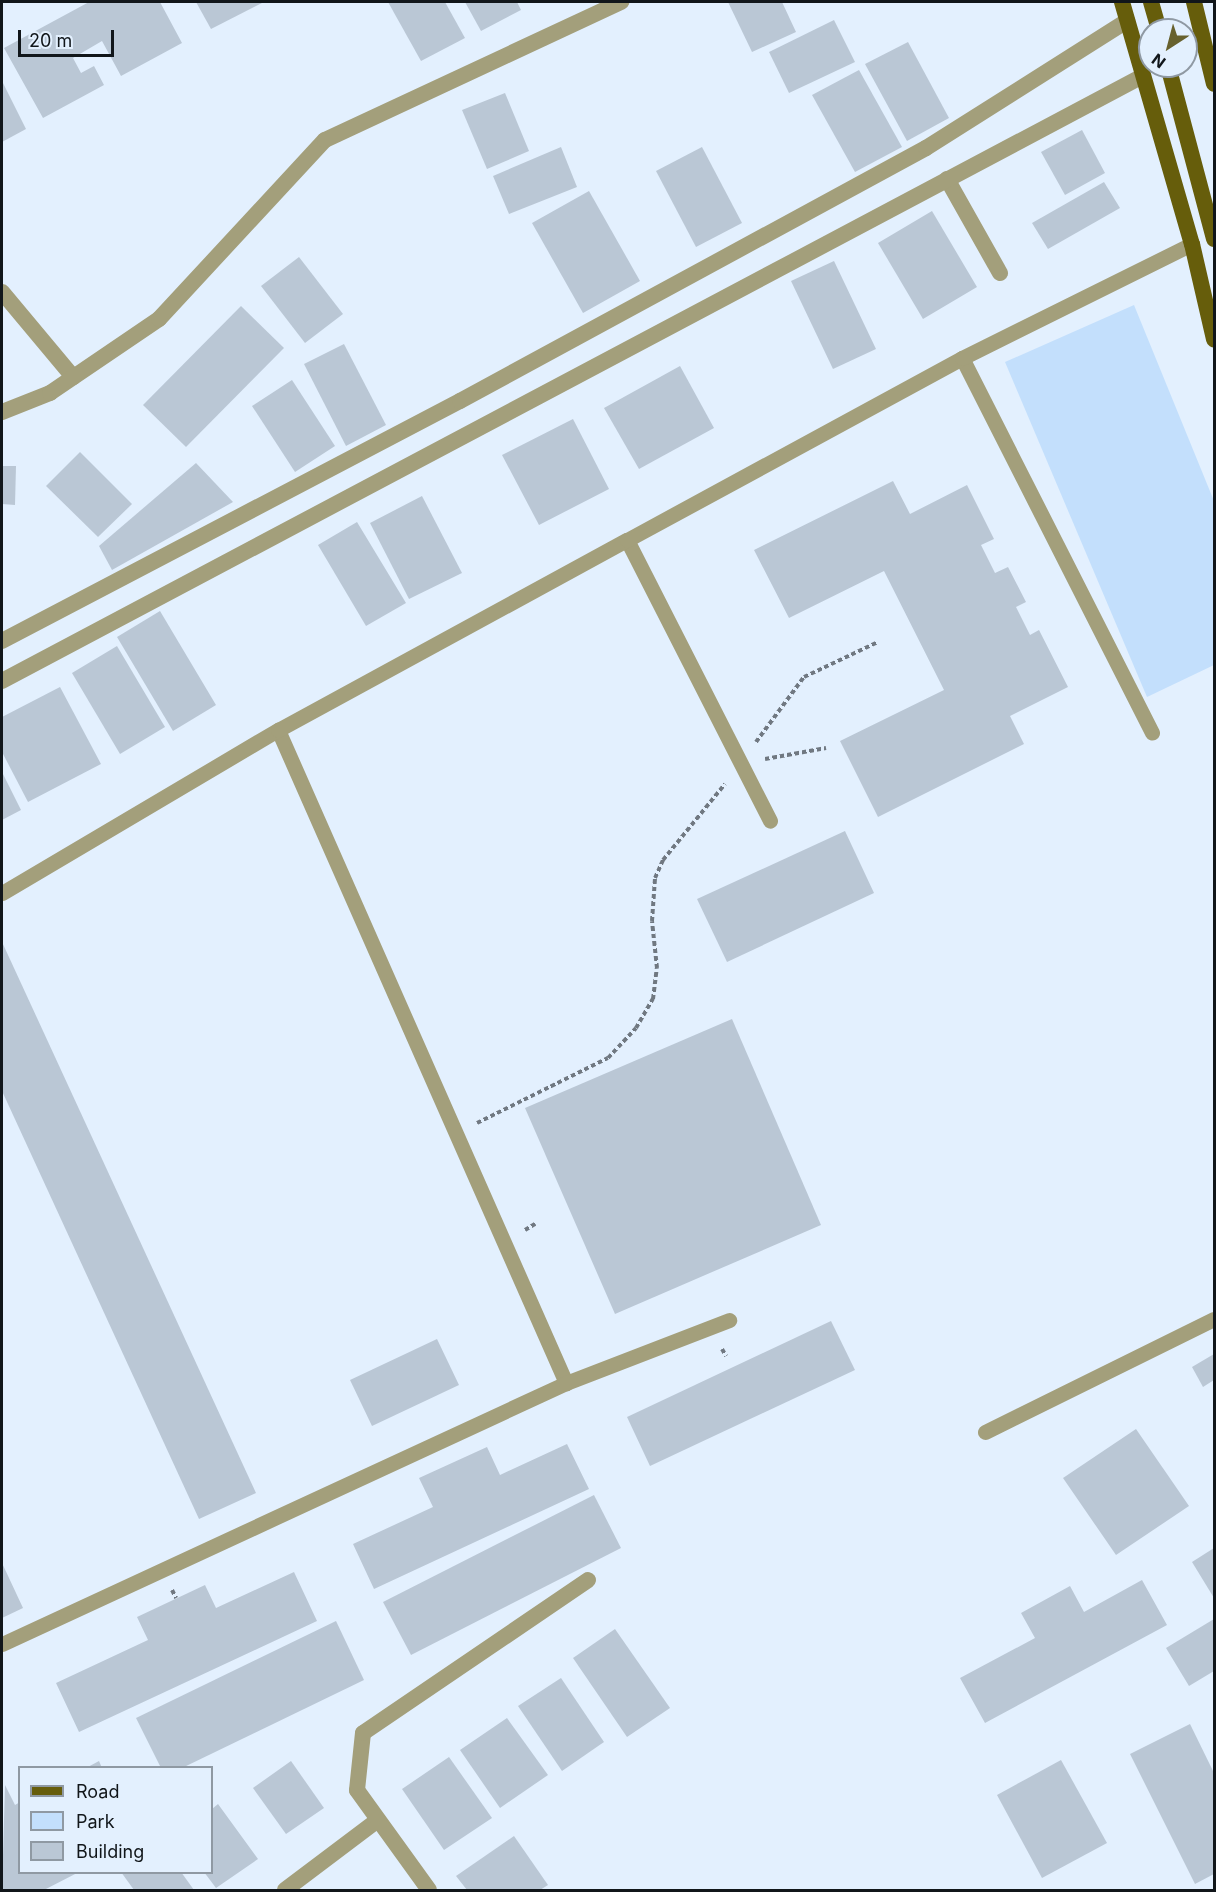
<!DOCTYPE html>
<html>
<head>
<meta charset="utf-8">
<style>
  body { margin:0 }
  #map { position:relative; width:1216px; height:1892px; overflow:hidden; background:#e3f0fe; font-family:Inter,sans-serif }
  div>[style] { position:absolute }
  .green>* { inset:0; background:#c3dffc }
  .building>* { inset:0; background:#bac7d5 }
  .path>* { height:4px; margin-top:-2px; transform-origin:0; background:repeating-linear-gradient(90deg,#707881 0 4.5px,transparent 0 7.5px) }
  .service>* { height:15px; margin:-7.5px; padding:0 7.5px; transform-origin:7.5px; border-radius:7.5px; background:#a39f7b }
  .minor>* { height:16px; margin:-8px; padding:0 8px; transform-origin:8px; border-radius:8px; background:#a39f7b }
  .primary>* { height:16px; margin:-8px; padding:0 8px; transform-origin:8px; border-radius:8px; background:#665d0b }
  span { translate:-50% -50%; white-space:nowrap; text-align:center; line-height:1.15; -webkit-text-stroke:4.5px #e3f0fe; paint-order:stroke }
  .frame { position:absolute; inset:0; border:3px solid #11161a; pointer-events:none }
  .legend { position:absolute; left:18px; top:1766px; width:195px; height:108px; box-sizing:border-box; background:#e3f0fe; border:2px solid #8f99a3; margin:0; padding:8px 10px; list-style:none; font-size:18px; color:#11161a }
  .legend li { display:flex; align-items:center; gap:12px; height:30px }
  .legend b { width:30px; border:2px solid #8f99a3 }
  .north { position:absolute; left:1138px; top:18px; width:60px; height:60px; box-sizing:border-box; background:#e3f0fe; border:2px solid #8f99a3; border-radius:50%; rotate:216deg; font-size:16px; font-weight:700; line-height:24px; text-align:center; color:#11161a }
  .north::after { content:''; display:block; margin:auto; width:21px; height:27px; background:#67612e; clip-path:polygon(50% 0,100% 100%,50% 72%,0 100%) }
  .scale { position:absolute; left:18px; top:30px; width:96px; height:27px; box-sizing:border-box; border:3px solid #11161a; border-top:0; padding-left:8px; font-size:18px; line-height:21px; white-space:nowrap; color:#11161a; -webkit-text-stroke:4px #e3f0fe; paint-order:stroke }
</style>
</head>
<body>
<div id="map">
  <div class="green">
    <i style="clip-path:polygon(1134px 305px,1214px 501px,1214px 665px,1147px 697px,1005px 362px)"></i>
  </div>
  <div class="building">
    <i style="clip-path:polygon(89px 2px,160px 2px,182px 43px,121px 76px,102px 41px,73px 58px,81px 73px,94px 66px,104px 85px,43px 118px,4px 48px)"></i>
    <i style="clip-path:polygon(196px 2px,264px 2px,211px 29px)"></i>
    <i style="clip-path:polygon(388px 2px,445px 2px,465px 38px,421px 61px)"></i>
    <i style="clip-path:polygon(465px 2px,517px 2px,521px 10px,481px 31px)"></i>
    <i style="clip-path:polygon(728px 2px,782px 2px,796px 32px,752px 52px)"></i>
    <i style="clip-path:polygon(834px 20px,855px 62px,789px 93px,769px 52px)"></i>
    <i style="clip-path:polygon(908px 42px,949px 118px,907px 141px,865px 64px)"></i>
    <i style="clip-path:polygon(859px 70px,902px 147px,855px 172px,812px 95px)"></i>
    <i style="clip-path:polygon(2px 81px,26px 129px,2px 142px)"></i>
    <i style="clip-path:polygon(505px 93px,529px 151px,487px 169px,462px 110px)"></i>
    <i style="clip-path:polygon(1082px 130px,1105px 173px,1065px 195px,1041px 152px)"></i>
    <i style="clip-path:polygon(561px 147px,577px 187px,509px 214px,493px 176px)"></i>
    <i style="clip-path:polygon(702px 147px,742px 223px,696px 247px,656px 171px)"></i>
    <i style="clip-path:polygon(1104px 182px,1120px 208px,1048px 249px,1032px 223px)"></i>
    <i style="clip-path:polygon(589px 191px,640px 281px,583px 313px,532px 223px)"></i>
    <i style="clip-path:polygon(932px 211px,977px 287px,923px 319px,878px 243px)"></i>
    <i style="clip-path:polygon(299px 257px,343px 314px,305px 343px,261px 286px)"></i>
    <i style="clip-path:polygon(834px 261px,876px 349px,833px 369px,791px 281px)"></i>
    <i style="clip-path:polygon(241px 306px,284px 348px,186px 447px,143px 405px)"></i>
    <i style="clip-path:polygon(344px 344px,386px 425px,346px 446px,304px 364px)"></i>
    <i style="clip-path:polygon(680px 366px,714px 428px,639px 469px,604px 408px)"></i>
    <i style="clip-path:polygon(292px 380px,335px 446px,295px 472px,252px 406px)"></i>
    <i style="clip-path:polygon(573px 419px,609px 489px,539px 525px,502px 455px)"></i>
    <i style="clip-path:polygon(80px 452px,132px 504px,98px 537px,46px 486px)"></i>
    <i style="clip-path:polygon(196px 463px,233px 502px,112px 570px,99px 546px)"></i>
    <i style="clip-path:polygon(2px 466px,16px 466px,15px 505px,2px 504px)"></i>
    <i style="clip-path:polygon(893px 481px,910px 514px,967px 485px,994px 539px,981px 545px,995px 573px,1008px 567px,1026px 602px,1016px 607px,1030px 635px,1039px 630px,1068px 687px,1010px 716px,1024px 744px,878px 817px,840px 741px,944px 690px,884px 571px,789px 618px,754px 550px)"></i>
    <i style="clip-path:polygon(422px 496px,462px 573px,409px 599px,370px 523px)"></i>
    <i style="clip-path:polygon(357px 522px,406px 603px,366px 626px,318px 545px)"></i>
    <i style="clip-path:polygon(160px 611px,216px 705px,173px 731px,117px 637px)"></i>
    <i style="clip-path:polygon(117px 646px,165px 727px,120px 754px,72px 673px)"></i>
    <i style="clip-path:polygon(60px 687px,101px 764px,28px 802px,2px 752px,2px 717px)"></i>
    <i style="clip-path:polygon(2px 772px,21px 810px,2px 820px)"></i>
    <i style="clip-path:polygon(845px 831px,874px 893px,727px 962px,697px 899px)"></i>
    <i style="clip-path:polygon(2px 942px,256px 1493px,199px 1519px,2px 1091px)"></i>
    <i style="clip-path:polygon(732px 1019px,821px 1225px,615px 1314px,525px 1108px)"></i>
    <i style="clip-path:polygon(831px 1321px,855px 1370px,650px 1466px,627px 1417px)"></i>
    <i style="clip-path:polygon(437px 1339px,459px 1385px,372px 1426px,350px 1380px)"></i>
    <i style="clip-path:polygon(1214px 1354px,1214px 1380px,1203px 1387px,1192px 1367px)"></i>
    <i style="clip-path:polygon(1136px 1429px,1189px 1506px,1116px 1555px,1063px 1478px)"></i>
    <i style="clip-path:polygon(567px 1444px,589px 1489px,374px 1589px,353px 1544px,433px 1507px,419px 1478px,487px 1447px,500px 1475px)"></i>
    <i style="clip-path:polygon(594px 1495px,621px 1548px,411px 1655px,383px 1602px)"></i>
    <i style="clip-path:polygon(1214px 1548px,1214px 1598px,1192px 1562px)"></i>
    <i style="clip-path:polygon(2px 1563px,23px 1608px,2px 1618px)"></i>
    <i style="clip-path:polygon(294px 1572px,317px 1621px,79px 1732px,56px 1683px,148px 1640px,137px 1617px,205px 1585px,216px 1608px)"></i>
    <i style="clip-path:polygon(1142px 1580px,1167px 1625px,985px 1723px,960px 1678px,1035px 1638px,1021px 1613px,1070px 1586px,1084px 1612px)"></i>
    <i style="clip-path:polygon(1214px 1619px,1214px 1671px,1189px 1686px,1166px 1648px)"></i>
    <i style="clip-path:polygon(336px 1621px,364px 1680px,182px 1768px,161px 1768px,136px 1718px)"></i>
    <i style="clip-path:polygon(615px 1629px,670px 1708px,627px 1737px,573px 1658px)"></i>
    <i style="clip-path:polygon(561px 1678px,604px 1742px,562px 1771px,518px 1706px)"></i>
    <i style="clip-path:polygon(507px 1718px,548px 1775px,500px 1808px,460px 1750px)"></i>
    <i style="clip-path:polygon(1190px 1724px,1214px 1773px,1214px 1874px,1195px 1884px,1130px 1754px)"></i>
    <i style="clip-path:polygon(449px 1757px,492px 1818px,444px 1850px,402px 1789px)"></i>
    <i style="clip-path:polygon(1061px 1760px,1107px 1843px,1042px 1878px,997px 1795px)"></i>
    <i style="clip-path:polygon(99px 1761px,102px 1768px,86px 1768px)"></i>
    <i style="clip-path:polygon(291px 1761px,324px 1808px,286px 1834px,253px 1788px)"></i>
    <i style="clip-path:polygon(5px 1785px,15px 1805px,20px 1802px,20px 1872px,79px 1872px,44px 1890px,2px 1890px)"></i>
    <i style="clip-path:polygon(218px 1804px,258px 1859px,216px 1888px,204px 1872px,212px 1872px,212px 1809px)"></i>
    <i style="clip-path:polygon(514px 1836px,548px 1885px,540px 1890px,467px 1890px,456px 1876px)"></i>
    <i style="clip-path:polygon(121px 1872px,181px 1872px,194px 1890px,134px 1890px)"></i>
  </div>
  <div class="path">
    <i style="left:756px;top:742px;width:81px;rotate:-53.6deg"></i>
    <i style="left:804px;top:677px;width:80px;rotate:-25.3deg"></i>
    <i style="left:765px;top:759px;width:62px;rotate:-10.2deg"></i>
    <i style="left:477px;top:1123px;width:146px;rotate:-26.4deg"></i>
    <i style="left:608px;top:1058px;width:41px;rotate:-47deg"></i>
    <i style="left:636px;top:1028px;width:34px;rotate:-60deg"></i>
    <i style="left:653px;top:999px;width:31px;rotate:-83deg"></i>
    <i style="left:657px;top:968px;width:47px;rotate:-96.1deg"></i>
    <i style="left:652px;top:921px;width:43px;rotate:-86deg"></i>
    <i style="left:655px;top:878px;width:20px;rotate:-66deg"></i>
    <i style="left:663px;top:860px;width:98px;rotate:-50.8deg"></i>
    <i style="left:525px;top:1230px;width:12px;rotate:-31deg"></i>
    <i style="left:722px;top:1349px;width:8px;rotate:60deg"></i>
    <i style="left:172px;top:1590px;width:9px;rotate:63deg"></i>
  </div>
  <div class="service">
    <i style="left:962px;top:358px;width:420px;rotate:63.1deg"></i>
    <i style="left:627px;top:540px;width:315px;rotate:63deg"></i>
    <i style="left:278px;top:730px;width:714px;rotate:66.2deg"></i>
    <i style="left:2px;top:893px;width:321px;rotate:-30.6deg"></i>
    <i style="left:278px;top:730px;width:397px;rotate:-28.6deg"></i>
    <i style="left:627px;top:540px;width:381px;rotate:-28.5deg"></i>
    <i style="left:962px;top:358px;width:257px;rotate:-26.4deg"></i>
    <i style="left:985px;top:1432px;width:255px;rotate:-26.3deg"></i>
    <i style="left:2px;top:1644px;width:621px;rotate:-24.83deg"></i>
    <i style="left:566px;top:1383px;width:175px;rotate:-21.1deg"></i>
  </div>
  <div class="minor">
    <i style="left:947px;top:179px;width:108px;rotate:60.6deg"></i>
    <i style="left:2px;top:292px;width:111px;rotate:50.1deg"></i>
    <i style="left:2px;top:412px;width:52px;rotate:-21.6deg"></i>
    <i style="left:50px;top:393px;width:132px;rotate:-34.2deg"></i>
    <i style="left:159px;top:319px;width:244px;rotate:-47.2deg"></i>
    <i style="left:325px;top:140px;width:327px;rotate:-25deg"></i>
    <i style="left:2px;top:641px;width:517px;rotate:-27.66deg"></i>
    <i style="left:460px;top:401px;width:530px;rotate:-28.5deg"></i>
    <i style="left:926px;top:148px;width:238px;rotate:-32.3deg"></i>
    <i style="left:2px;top:681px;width:1289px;rotate:-27.94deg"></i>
    <i style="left:285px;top:1890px;width:116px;rotate:-37deg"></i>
    <i style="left:429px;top:1890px;width:123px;rotate:-125.8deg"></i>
    <i style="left:357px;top:1790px;width:57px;rotate:-84deg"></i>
    <i style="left:363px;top:1733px;width:272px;rotate:-34.2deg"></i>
  </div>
  <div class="primary">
    <i style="left:1122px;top:2px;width:252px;rotate:73.9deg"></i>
    <i style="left:1192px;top:244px;width:98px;rotate:77deg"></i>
    <i style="left:1151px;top:2px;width:29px;rotate:74deg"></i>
    <i style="left:1194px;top:2px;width:84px;rotate:76.3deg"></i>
    <i style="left:1168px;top:66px;width:179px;rotate:75.1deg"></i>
  </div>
  <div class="frame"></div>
  <ul class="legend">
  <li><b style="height:8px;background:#665d0b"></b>Road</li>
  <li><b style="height:16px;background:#c3dffc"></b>Park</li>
  <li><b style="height:16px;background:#bac7d5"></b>Building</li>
  </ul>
  <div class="north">N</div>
  <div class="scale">20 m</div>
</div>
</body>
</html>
